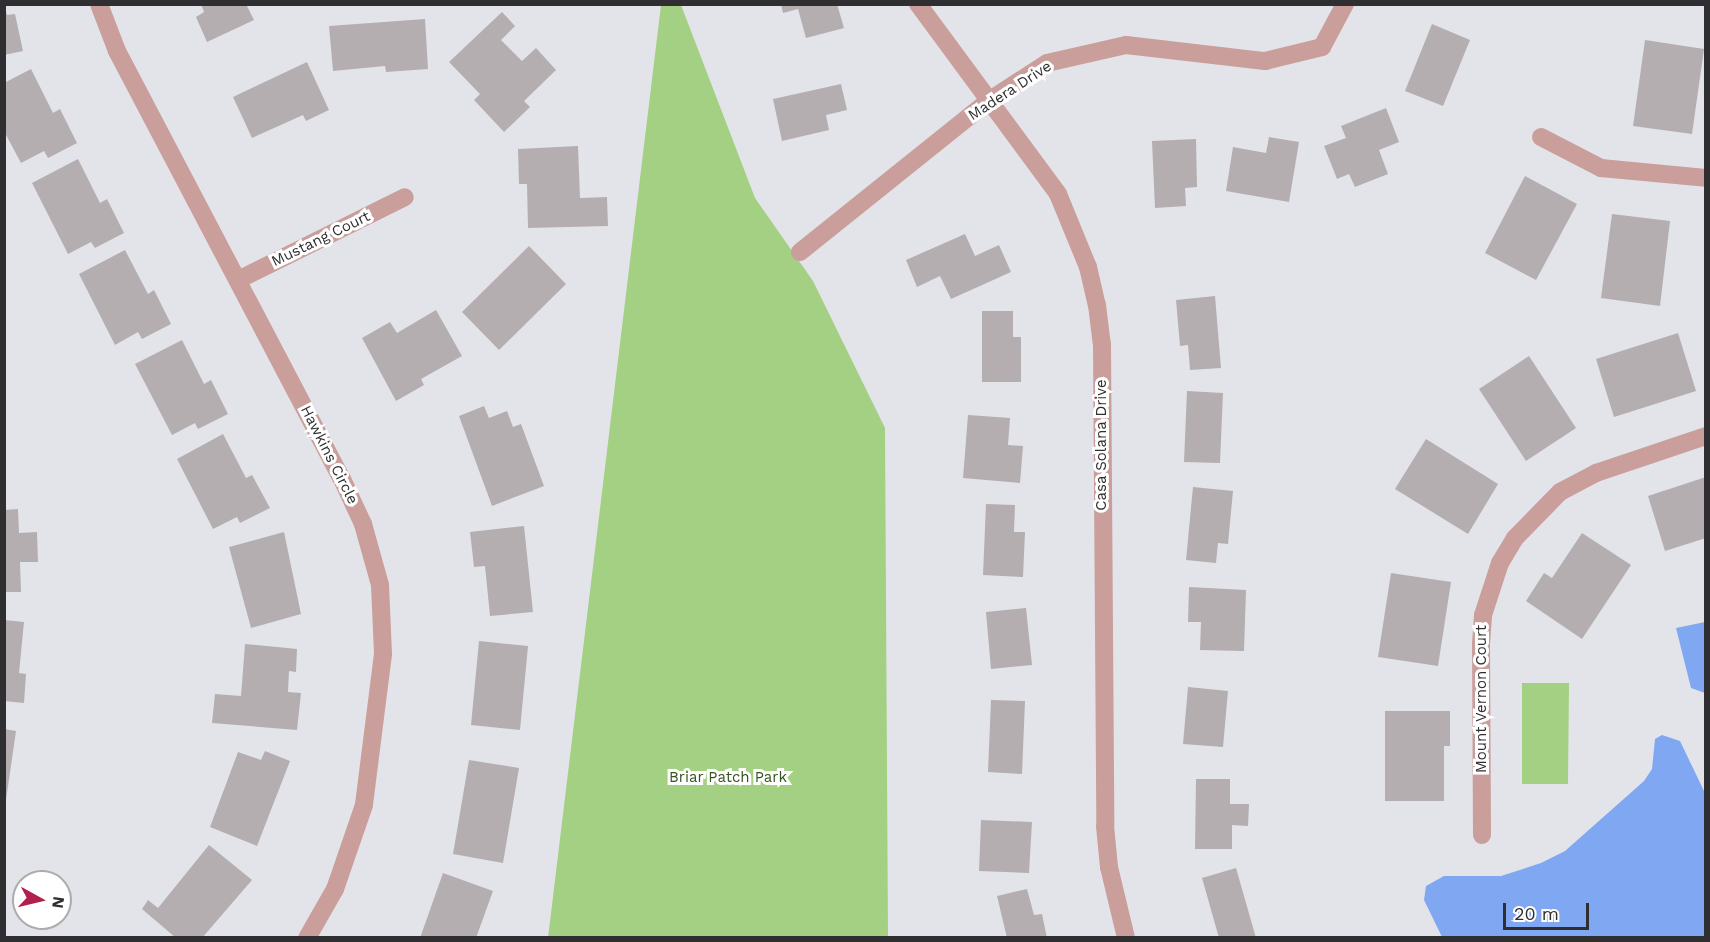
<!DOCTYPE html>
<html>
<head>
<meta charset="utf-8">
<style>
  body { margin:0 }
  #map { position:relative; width:1710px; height:942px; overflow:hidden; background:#e3e4e9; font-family:"Work Sans",sans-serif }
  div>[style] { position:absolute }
  .green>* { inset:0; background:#a3d082 }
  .water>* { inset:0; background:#80a8f2 }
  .building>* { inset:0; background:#b4aeb0 }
  .minor>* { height:18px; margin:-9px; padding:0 9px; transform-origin:9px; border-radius:9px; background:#ca9e9b }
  span { translate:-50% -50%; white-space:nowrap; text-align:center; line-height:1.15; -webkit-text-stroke:6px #fff; paint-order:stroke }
  .street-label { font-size:15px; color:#2f2f31 }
  .park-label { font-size:15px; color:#35531c }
  .frame { position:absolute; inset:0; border:6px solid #2f2f31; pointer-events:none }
  .north { position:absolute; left:12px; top:870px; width:60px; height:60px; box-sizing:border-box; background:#fff; border:2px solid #acacad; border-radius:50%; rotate:98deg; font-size:16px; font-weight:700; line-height:24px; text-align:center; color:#2f2f31 }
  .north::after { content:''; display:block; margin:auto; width:21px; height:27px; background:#b11f4c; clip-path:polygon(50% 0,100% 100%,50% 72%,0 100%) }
  .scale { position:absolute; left:1503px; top:903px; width:86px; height:27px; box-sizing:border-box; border:3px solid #2f2f31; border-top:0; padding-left:8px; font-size:18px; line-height:21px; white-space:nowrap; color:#2f2f31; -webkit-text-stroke:4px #fff; paint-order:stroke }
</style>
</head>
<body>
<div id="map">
  <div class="green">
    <i style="clip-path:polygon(661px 5px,681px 5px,755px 198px,813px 281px,885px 428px,888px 937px,548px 938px)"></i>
    <i style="clip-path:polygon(1522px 683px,1569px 683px,1568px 784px,1522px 784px)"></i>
  </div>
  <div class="water">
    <i style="clip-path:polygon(1705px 622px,1706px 622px,1705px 693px,1691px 688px,1676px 628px)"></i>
    <i style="clip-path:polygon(1662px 735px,1680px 741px,1705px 793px,1705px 937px,1442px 937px,1424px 900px,1426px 886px,1444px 876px,1501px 876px,1541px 863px,1565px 851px,1644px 781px,1652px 769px,1655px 739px)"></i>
  </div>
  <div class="building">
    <i style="clip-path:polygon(201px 4px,246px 4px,254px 20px,207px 42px,196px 17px,204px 12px)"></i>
    <i style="clip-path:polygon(781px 4px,837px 4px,844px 28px,806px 38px,798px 9px,783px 13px)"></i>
    <i style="clip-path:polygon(4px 6px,7px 15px,15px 14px,23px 51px,4px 55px)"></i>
    <i style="clip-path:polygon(502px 12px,515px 26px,501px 40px,522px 61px,536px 48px,556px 70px,524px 101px,530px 107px,504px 132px,474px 100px,480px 94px,449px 62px)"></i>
    <i style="clip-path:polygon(425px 19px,428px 69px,386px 72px,385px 66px,333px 71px,329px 26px)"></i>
    <i style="clip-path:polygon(1432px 24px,1470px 40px,1443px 106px,1405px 91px)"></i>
    <i style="clip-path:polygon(1645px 40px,1704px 49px,1692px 134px,1633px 126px)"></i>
    <i style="clip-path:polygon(307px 62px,329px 110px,306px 121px,303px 115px,252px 138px,233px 97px)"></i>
    <i style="clip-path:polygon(31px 69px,53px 113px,60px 109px,77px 143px,48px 158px,44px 151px,21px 163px,4px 131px,4px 83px)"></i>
    <i style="clip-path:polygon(841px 84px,847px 110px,826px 115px,829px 130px,782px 141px,773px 99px)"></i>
    <i style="clip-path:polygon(1386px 108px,1399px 142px,1379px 150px,1388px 174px,1355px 187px,1349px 174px,1337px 179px,1324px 146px,1346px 138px,1341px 126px)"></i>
    <i style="clip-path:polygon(1269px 137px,1299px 142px,1289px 202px,1226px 191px,1233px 147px,1266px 153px)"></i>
    <i style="clip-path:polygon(1196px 139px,1197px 187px,1185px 188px,1186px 206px,1155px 208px,1152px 141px)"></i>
    <i style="clip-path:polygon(578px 146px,580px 198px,607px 197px,608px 226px,528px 228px,527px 184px,519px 184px,518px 149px)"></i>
    <i style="clip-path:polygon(78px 159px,100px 203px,107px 199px,124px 233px,95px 248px,91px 242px,68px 254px,32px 183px)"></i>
    <i style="clip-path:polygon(1525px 176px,1577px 204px,1536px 280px,1485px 253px)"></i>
    <i style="clip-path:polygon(1612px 214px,1670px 221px,1660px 306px,1601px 298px)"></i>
    <i style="clip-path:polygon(965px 234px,975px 256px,999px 245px,1011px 272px,951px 299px,940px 276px,917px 287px,906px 260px)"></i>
    <i style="clip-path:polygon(529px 246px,566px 284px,499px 350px,462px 312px)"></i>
    <i style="clip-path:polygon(125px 250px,148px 294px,154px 290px,171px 324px,142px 339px,138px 332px,115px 345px,79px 274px)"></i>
    <i style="clip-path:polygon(1215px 296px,1221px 368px,1190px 370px,1188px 345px,1180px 346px,1176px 300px)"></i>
    <i style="clip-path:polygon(436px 310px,462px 356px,421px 379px,424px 385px,396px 401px,362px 338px,390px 322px,397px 333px)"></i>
    <i style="clip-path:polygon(982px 311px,1013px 311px,1013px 337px,1021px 337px,1021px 382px,982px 382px)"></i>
    <i style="clip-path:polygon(1678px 333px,1696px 391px,1614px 417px,1596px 359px)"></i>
    <i style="clip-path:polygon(182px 340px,204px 384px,211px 380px,228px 414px,198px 429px,195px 423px,172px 435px,135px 364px)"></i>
    <i style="clip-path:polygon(1529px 356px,1576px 428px,1526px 461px,1479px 389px)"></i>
    <i style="clip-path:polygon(1187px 391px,1223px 393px,1220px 463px,1184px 462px)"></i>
    <i style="clip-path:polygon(484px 406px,489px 418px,507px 411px,513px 427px,521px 424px,544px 486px,492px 506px,459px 416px)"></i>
    <i style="clip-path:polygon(968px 415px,1010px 418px,1008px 445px,1023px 446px,1020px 483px,963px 478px)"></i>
    <i style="clip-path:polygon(223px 434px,246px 478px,252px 475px,270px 508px,240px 523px,237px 517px,213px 529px,177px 459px)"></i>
    <i style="clip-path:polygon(1426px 439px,1498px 484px,1468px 534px,1395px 489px)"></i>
    <i style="clip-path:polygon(1706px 477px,1706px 538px,1665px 551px,1648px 496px)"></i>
    <i style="clip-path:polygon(1193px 487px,1233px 491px,1228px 544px,1218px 543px,1216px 563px,1186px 560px)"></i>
    <i style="clip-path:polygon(986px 504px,1015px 505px,1014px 532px,1025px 532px,1023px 577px,983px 575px)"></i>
    <i style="clip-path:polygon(18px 509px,19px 533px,37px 532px,38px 562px,20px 562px,21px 592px,4px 592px,4px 510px)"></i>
    <i style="clip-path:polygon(524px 526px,533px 612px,490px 616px,485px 566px,474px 567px,470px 532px)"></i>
    <i style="clip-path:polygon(284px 532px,301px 614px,251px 628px,229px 547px)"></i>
    <i style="clip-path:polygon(1582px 533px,1631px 565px,1582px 639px,1526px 601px,1544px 573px,1552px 578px)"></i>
    <i style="clip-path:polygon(1391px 573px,1451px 582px,1438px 666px,1378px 657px)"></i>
    <i style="clip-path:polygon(1189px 587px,1246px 590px,1244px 651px,1200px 650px,1201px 622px,1188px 622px)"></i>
    <i style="clip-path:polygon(1026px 608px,1032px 665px,991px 669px,986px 612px)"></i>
    <i style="clip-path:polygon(4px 620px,24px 622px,19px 673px,26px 674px,24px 703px,4px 701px)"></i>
    <i style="clip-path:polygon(479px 641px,528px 646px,520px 730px,471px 725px)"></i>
    <i style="clip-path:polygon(245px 644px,297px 649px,296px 672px,289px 671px,288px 692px,301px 693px,297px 730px,212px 723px,215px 694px,241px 696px)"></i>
    <i style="clip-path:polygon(1188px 687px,1228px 691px,1223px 747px,1183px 744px)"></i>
    <i style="clip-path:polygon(991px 700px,1025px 701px,1022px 774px,988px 772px)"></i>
    <i style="clip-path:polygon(1385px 711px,1450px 711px,1450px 746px,1444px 746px,1444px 801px,1385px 801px)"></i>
    <i style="clip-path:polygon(4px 729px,16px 731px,6px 800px,4px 800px)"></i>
    <i style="clip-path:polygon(265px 751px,290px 761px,257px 846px,210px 827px,238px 752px,261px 760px)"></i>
    <i style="clip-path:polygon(469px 760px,519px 768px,503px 863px,453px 854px)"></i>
    <i style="clip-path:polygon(1196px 779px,1230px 779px,1230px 804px,1249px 804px,1248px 826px,1232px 825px,1232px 849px,1195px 849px)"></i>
    <i style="clip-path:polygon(981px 820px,1032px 822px,1029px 873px,979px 871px)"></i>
    <i style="clip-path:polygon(209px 845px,252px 880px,202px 938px,176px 938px,142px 909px,148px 900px,158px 908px)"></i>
    <i style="clip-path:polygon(1236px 868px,1256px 938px,1219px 938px,1202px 878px)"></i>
    <i style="clip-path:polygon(443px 873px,493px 891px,476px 938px,420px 938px)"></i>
    <i style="clip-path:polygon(1027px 889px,1034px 915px,1042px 914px,1047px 938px,1007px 938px,997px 896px)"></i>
  </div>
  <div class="minor">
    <i style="left:99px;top:4px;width:50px;rotate:69deg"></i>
    <i style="left:117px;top:51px;width:484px;rotate:62.3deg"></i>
    <i style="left:342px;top:479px;width:50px;rotate:65deg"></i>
    <i style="left:363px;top:524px;width:63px;rotate:74.4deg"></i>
    <i style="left:380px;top:585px;width:69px;rotate:87.5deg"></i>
    <i style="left:383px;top:654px;width:152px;rotate:97.2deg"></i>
    <i style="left:364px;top:805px;width:89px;rotate:109deg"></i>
    <i style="left:335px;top:889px;width:56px;rotate:119.7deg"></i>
    <i style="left:918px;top:4px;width:236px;rotate:53.6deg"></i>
    <i style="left:1058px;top:194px;width:79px;rotate:67.7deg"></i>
    <i style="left:1088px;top:267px;width:39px;rotate:77deg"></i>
    <i style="left:1097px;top:305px;width:39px;rotate:83deg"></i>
    <i style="left:1102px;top:344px;width:482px;rotate:89.6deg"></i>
    <i style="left:1105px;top:826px;width:41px;rotate:84.4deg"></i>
    <i style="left:1109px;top:867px;width:73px;rotate:76.5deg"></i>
    <i style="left:1541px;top:137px;width:68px;rotate:27.3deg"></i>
    <i style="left:1601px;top:168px;width:105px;rotate:5.4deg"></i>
    <i style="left:800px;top:252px;width:243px;rotate:-38.7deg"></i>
    <i style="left:990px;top:100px;width:68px;rotate:-33deg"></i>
    <i style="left:1047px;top:63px;width:81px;rotate:-12.8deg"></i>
    <i style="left:1126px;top:45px;width:140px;rotate:6.6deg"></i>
    <i style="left:1265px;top:61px;width:59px;rotate:-13.8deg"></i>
    <i style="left:1322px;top:47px;width:49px;rotate:-61.9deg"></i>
    <i style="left:238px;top:280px;width:186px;rotate:-26.4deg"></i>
    <i style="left:1482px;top:835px;width:191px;rotate:-90.3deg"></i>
    <i style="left:1481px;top:644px;width:29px;rotate:-86deg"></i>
    <i style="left:1483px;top:615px;width:55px;rotate:-71.9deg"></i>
    <i style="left:1500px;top:563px;width:29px;rotate:-59deg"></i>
    <i style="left:1515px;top:538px;width:64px;rotate:-45.6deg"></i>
    <i style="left:1560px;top:492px;width:41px;rotate:-27.8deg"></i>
    <i style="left:1596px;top:473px;width:116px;rotate:-18.6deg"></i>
  </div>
  <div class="street-label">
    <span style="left:1010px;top:91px;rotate:-33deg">Madera Drive</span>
    <span style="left:321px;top:239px;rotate:-26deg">Mustang Court</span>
    <span style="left:1102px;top:445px;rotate:-90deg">Casa Solana Drive</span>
    <span style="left:329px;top:455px;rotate:63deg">Hawkins Circle</span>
    <span style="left:1482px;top:699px;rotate:-90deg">Mount Vernon Court</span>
  </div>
  <div class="park-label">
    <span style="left:728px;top:778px">Briar Patch Park</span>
  </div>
  <div class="frame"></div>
  <div class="north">N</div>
  <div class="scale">20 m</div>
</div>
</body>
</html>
